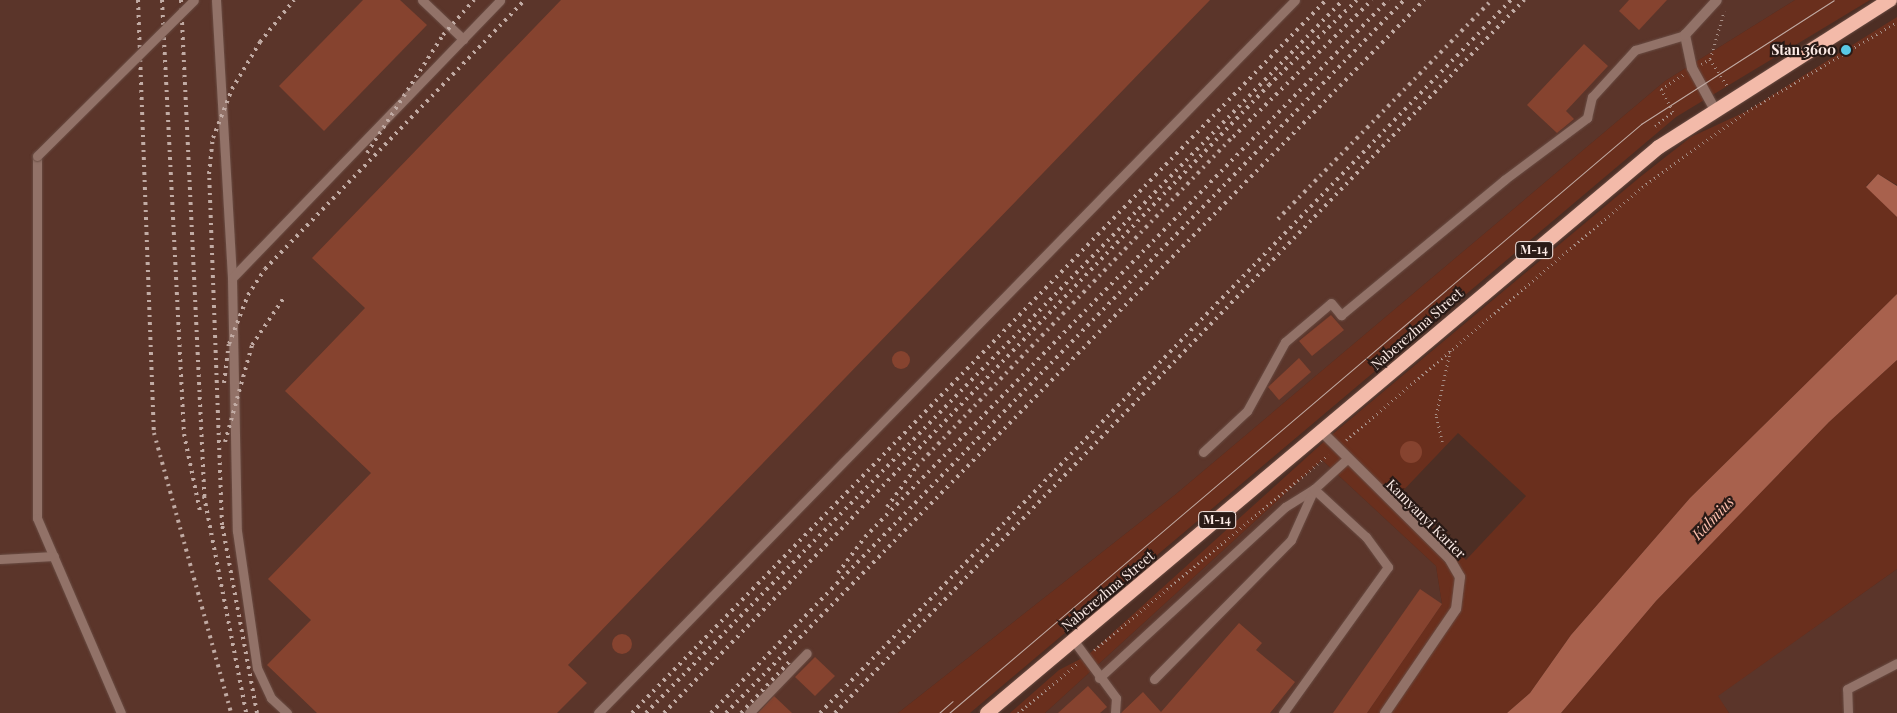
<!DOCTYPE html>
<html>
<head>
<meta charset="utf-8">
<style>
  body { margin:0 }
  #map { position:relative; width:1897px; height:713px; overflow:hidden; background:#4d2e24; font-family:"Playfair Display",serif }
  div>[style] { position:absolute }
  .built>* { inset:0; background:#5b352a }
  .green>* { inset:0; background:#6a2f1d }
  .water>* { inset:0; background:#a8614d }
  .building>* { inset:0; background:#86432f }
  .round { border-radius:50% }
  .path>* { height:2.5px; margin-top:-1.25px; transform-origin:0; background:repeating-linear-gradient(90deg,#a68e86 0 1px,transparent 0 5px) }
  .roads { filter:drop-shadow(0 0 1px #694c43) drop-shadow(0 0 1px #694c43) }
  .service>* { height:9px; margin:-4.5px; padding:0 4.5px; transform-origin:4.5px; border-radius:4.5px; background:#927268 }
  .minor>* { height:10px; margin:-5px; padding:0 5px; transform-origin:5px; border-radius:5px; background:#927268 }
  .trunk>* { height:14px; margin:-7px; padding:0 7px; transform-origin:7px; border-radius:7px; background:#f3baa9 }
  .tram>* { height:1px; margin:-0.5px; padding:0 0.5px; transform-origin:0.5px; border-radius:0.5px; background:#c1aba4 }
  .rail>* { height:4px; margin-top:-2px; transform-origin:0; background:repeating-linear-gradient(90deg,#c1aba4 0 2.5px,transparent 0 7.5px) }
  .bridges { filter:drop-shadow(0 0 1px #694c43) drop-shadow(0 0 1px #694c43) }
  .service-bridge>* { height:9px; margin:-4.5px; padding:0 4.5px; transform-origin:4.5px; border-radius:4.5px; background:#927268 }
  .dots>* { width:14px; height:14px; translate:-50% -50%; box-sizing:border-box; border:2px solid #291a16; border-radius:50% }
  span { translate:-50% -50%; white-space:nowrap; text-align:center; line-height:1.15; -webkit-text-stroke:4.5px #291a16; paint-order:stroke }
  .shield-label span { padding:1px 4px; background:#291a16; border:1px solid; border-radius:4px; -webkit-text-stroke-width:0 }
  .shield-label { font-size:12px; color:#fdece7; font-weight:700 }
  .poi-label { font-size:14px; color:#fdece7; font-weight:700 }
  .right { translate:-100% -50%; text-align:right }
  .street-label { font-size:14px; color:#fdece7 }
  .water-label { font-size:15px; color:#fdbfad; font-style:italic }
</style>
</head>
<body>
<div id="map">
  <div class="built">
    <div style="clip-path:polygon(0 0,1795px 0,1665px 81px,1176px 494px,898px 713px,0 713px)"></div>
    <div style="clip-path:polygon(1322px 460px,1436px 566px,1442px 604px,1367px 713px,1045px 713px)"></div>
    <div style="clip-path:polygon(1897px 569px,1897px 713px,1729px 713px,1717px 696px)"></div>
  </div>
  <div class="green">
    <div style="clip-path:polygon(1795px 0,1870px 0,1676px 117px,970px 713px,898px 713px,1176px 494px,1665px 81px)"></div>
    <div style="clip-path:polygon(evenodd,1897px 17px,1897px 185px,1878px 174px,1866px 186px,1897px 217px,1897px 294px,1690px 498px,1571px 635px,1530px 693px,1507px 713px,1367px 713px,1442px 604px,1436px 566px,1322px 460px,1045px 713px,1010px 713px,1059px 670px,1088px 655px,1328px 438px,1640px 177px,1691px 137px,1747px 111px,1897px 17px,1458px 433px,1526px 496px,1466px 560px,1398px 496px,1458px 433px)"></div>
    <div style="clip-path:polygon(1897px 360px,1897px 569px,1718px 696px,1729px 713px,1561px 713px,1656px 601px,1829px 422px)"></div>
  </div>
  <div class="water">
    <div style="clip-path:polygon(1878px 174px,1897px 186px,1897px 217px,1866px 187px)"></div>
    <div style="clip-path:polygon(1897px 294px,1897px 360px,1829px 422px,1656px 601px,1561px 713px,1507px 713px,1530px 693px,1571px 635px,1690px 498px)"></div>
  </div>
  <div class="building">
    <div style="clip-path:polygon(363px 0,400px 0,427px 25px,324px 131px,279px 86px)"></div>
    <div style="clip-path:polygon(561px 0,1210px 0,568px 665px,587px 683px,557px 713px,317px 713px,267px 665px,311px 620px,268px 579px,371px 473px,285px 391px,365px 308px,312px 258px)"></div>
    <div style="clip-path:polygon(1629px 0,1667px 0,1639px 30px,1619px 11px)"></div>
    <div style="clip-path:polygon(1584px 44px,1608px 66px,1566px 111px,1574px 119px,1557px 133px,1527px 105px)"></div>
    <div style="clip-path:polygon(1331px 315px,1344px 330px,1312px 356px,1299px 341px)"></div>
    <div class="round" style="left:892px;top:351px;width:18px;height:18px"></div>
    <div style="clip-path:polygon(1299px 358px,1311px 372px,1279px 400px,1268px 387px)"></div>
    <div class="round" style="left:1400px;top:441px;width:22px;height:22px"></div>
    <div style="clip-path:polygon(1420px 589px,1442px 604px,1367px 713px,1333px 713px)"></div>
    <div style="clip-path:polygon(1239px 623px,1262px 643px,1256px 650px,1295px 682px,1270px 713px,1121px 713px,1143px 692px,1161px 712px)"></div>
    <div class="round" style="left:612px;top:634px;width:20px;height:20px"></div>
    <div style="clip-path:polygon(815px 657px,835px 676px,815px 696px,795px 677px)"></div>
    <div style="clip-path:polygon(1088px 686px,1107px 707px,1100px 713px,1058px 713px)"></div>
    <div style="clip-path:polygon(774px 696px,792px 713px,758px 713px)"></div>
  </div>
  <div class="path">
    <div style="left:1710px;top:59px;width:33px;rotate:57deg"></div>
    <div style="left:1701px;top:64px;width:10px;rotate:-29deg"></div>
    <div style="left:1710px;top:59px;width:50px;rotate:-73.7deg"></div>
    <div style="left:1655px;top:126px;width:23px;rotate:-38deg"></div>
    <div style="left:1673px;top:112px;width:26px;rotate:-118deg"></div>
    <div style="left:1661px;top:89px;width:27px;rotate:-33deg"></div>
    <div style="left:1346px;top:440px;width:389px;rotate:-40.5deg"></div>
    <div style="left:1642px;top:187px;width:130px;rotate:-35.9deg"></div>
    <div style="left:1747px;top:111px;width:174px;rotate:-30.7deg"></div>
    <div style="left:1442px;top:442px;width:28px;rotate:-103deg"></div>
    <div style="left:1436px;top:415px;width:66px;rotate:-77.7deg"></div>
    <div style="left:1094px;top:650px;width:305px;rotate:-39.8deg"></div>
    <div style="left:1018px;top:713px;width:78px;rotate:-39.8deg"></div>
  </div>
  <div class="roads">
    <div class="service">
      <div style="left:216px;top:0;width:278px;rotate:86.7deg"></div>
      <div style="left:232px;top:278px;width:253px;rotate:88.9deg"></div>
      <div style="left:237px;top:531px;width:138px;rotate:81.7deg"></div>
      <div style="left:257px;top:668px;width:33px;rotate:65deg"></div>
      <div style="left:271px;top:698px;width:22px;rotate:43deg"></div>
      <div style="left:422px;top:0;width:57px;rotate:43.6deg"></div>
      <div style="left:37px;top:156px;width:362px;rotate:90deg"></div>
      <div style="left:37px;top:518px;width:212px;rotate:66.7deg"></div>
      <div style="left:232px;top:278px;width:386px;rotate:-46deg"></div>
      <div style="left:1203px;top:452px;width:60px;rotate:-43deg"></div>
      <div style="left:1247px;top:411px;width:79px;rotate:-61.2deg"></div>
      <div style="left:1285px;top:342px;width:60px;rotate:-40.3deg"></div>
      <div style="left:1331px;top:303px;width:16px;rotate:50deg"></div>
      <div style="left:1341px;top:315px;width:212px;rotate:-39.6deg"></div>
      <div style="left:1504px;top:180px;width:104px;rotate:-36.8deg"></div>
      <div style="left:1587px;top:118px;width:22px;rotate:-77deg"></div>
      <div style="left:1592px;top:97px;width:64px;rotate:-47.5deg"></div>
      <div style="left:1635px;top:50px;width:52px;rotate:-16.7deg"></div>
      <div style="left:0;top:559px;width:54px;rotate:-3.2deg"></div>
      <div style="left:1074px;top:641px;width:71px;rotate:53.6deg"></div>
      <div style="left:1116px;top:698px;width:15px;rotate:94deg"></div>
      <div style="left:1099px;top:678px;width:253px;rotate:-42.6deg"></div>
      <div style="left:1285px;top:507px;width:34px;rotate:-32deg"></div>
      <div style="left:1314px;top:489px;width:46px;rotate:-42.4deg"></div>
      <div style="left:1154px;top:679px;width:195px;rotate:-45.4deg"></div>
      <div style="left:1291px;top:540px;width:56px;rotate:-65.7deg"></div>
      <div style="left:598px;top:713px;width:997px;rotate:-45.65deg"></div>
      <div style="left:749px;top:713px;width:83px;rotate:-46deg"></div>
      <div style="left:1283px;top:713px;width:180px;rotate:-54.3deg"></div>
      <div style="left:1388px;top:567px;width:37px;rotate:-126deg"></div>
      <div style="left:1366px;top:537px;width:71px;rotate:-137.3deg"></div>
      <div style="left:1848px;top:713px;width:24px;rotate:-92deg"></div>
      <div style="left:1847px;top:689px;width:56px;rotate:-27.5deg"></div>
    </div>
    <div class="minor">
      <div style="left:1714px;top:108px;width:46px;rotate:-118.8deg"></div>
      <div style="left:1692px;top:68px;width:34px;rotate:-102deg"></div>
      <div style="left:1685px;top:35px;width:47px;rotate:-47.6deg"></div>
      <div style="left:1322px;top:432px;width:179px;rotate:44.8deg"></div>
      <div style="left:1449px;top:558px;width:22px;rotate:60deg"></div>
      <div style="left:1460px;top:577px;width:32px;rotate:97deg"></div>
      <div style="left:1456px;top:609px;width:126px;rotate:124.3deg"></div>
    </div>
    <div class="trunk">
      <div style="left:987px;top:713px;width:879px;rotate:-40.11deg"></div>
      <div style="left:1659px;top:147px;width:274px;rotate:-32.5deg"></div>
    </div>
  </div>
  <div class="tram">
    <div style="left:939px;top:713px;width:18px;rotate:-41deg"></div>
    <div style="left:949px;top:713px;width:909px;rotate:-40.4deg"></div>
    <div style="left:1641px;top:124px;width:229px;rotate:-32.7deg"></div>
  </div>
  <div class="rail">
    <div style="left:138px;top:0;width:433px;rotate:87.9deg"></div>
    <div style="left:154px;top:433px;width:290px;rotate:74.6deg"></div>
    <div style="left:162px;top:0;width:435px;rotate:87.1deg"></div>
    <div style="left:184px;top:434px;width:79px;rotate:78.3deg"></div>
    <div style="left:181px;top:0;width:497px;rotate:87.3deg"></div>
    <div style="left:204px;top:496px;width:221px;rotate:79deg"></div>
    <div style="left:367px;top:153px;width:140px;rotate:-57.2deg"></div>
    <div style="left:443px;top:35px;width:47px;rotate:-48.5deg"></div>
    <div style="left:1278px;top:219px;width:306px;rotate:-45.7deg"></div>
    <div style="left:224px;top:383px;width:39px;rotate:-83deg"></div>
    <div style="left:229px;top:344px;width:53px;rotate:-68.8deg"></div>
    <div style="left:248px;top:295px;width:31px;rotate:-57deg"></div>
    <div style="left:265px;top:269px;width:374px;rotate:-46deg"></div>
    <div style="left:225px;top:442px;width:101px;rotate:-74.4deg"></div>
    <div style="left:252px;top:345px;width:59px;rotate:-56deg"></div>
    <div style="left:887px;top:507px;width:51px;rotate:-53.8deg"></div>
    <div style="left:917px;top:466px;width:456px;rotate:-46.2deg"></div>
    <div style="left:1233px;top:137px;width:195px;rotate:-44.6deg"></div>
    <div style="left:838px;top:573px;width:45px;rotate:-53.1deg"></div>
    <div style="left:865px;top:537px;width:750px;rotate:-45.76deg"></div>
    <div style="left:257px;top:713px;width:191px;rotate:-100.5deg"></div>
    <div style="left:222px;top:525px;width:351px;rotate:-92.1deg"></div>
    <div style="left:209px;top:174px;width:36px;rotate:-84deg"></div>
    <div style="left:213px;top:138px;width:53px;rotate:-68.8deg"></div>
    <div style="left:232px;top:89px;width:55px;rotate:-59.2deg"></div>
    <div style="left:260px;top:42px;width:54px;rotate:-51deg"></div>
    <div style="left:632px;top:713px;width:995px;rotate:-45.77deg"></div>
    <div style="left:646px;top:713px;width:997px;rotate:-45.65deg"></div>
    <div style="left:664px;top:713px;width:872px;rotate:-46.07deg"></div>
    <div style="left:1269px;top:85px;width:122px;rotate:-44deg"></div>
    <div style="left:711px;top:713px;width:994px;rotate:-45.81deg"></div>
    <div style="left:726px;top:713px;width:998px;rotate:-45.61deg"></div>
    <div style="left:741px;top:713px;width:73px;rotate:-46.7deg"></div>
    <div style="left:820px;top:713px;width:993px;rotate:-45.9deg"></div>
    <div style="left:835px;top:713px;width:992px;rotate:-45.98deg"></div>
  </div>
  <div class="bridges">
    <div class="service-bridge">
      <div style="left:37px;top:156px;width:221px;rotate:-44.8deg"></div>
    </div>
  </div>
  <div class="dots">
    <div style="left:1846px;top:50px;background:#59c8e5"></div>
  </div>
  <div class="shield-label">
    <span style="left:1534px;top:250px">М-14</span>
    <span style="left:1217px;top:520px">М-14</span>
  </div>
  <div class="poi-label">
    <span class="right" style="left:1836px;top:50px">Stan 3600</span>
  </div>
  <div class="street-label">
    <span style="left:1417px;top:329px;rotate:-41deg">Naberezhna Street</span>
    <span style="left:1426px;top:519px;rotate:45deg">Kamyanyi Karier</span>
    <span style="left:1108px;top:591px;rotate:-40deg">Naberezhna Street</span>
  </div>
  <div class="water-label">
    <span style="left:1713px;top:518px;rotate:-46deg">Kalmius</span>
  </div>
</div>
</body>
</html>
